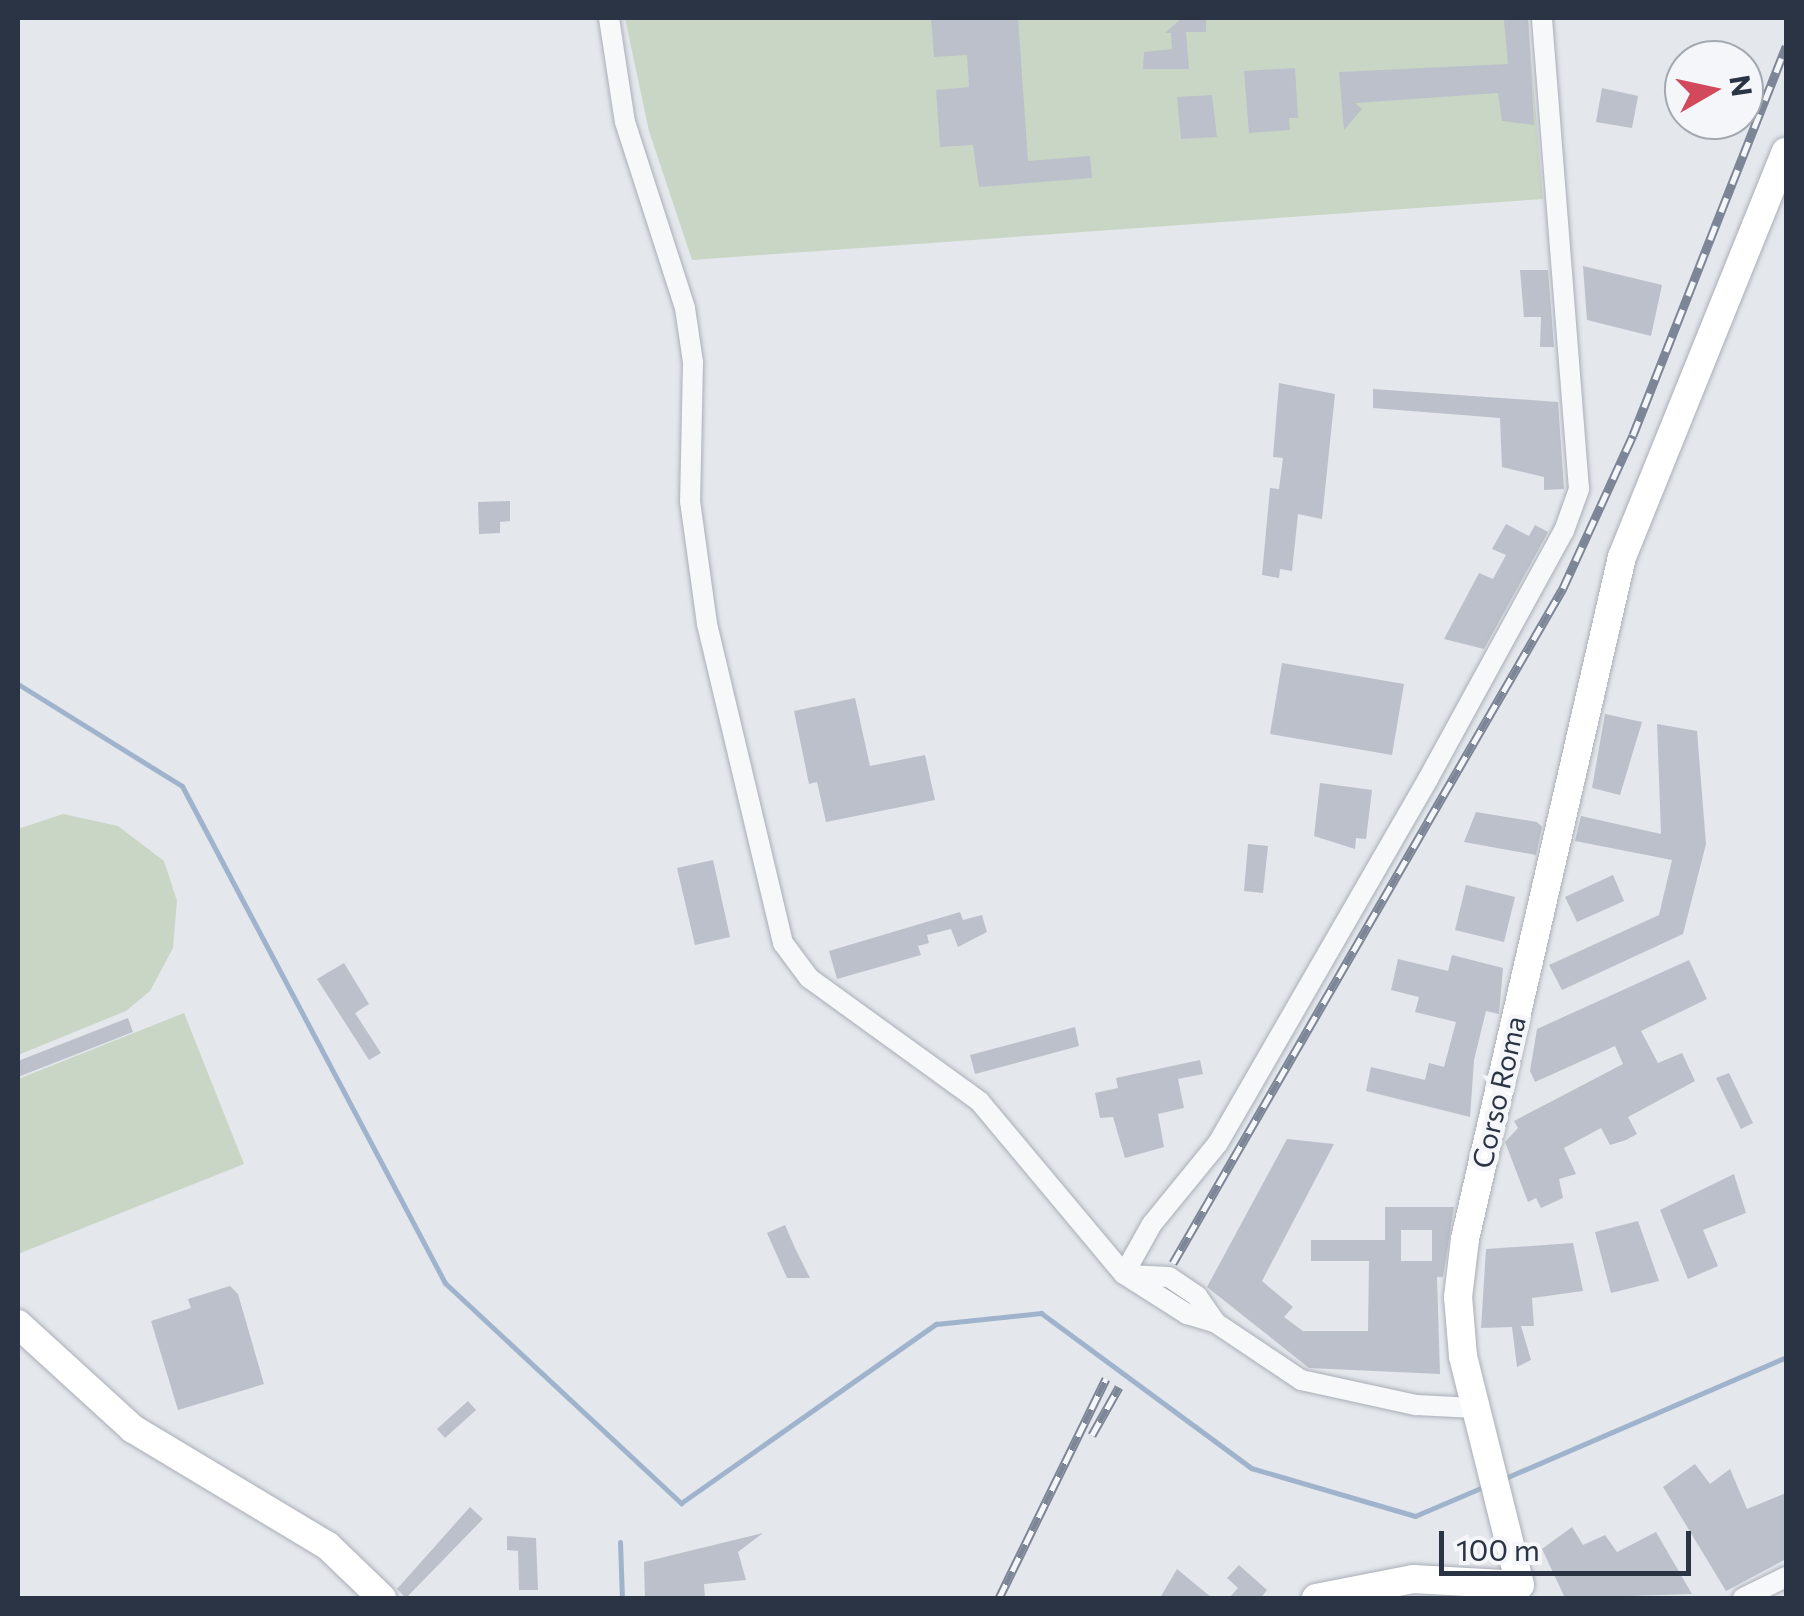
<!DOCTYPE html>
<html>
<head>
<meta charset="utf-8">
<style>
  body { margin:0 }
  #map { position:relative; width:1804px; height:1616px; overflow:hidden; background:#e4e7ec; font-family:Commissioner,sans-serif }
  div>[style] { position:absolute }
  .green>* { inset:0; background:#c9d6c5 }
  .stream>* { height:5px; margin:-2.5px; padding:0 2.5px; transform-origin:2.5px; border-radius:2.5px; background:#9fb4cc }
  .building>* { inset:0; background:#bbc0ca }
  .roads { filter:drop-shadow(0 0 2px #a9aeb7) drop-shadow(0 0 2px #a9aeb7) }
  .minor>* { height:20px; margin:-10px; padding:0 10px; transform-origin:10px; border-radius:10px; background:#f7f8fa }
  .major>* { height:28px; margin:-14px; padding:0 14px; transform-origin:14px; border-radius:14px; background:#fff }
  .rail>* { height:9px; margin-top:-4.5px; transform-origin:0; background:repeating-linear-gradient(90deg,#f4f6f9 0 15px,#7d8696 0 30px); box-sizing:border-box; border-block:2px solid #7d8696 }
  span { translate:-50% -50%; white-space:nowrap; text-align:center; line-height:1.15; -webkit-text-stroke:9px #f4f6f9; paint-order:stroke }
  .street-label { font-size:28px; color:#2b3445 }
  .frame { position:absolute; inset:0; border:20px solid #2b3445; pointer-events:none }
  .north { position:absolute; left:1664px; top:40px; width:100px; height:100px; box-sizing:border-box; background:#f4f6f9; border:2px solid #a4a8b1; border-radius:50%; rotate:81deg; font-size:28px; font-weight:700; line-height:40px; text-align:center; color:#2b3445 }
  .north::after { content:''; display:block; margin:auto; width:35px; height:45px; background:#d1495b; clip-path:polygon(50% 0,100% 100%,50% 72%,0 100%) }
  .scale { position:absolute; left:1439px; top:1531px; width:252px; height:45px; box-sizing:border-box; border:5px solid #2b3445; border-top:0; padding-left:12px; font-size:30px; line-height:35px; white-space:nowrap; color:#2b3445; -webkit-text-stroke:8px #f4f6f9; paint-order:stroke }
</style>
</head>
<body>
<div id="map">
  <div class="green">
    <div style="clip-path:polygon(625px 18px,1528px 18px,1543px 199px,692px 260px,649px 131px)"></div>
    <div style="clip-path:polygon(63px 814px,118px 826px,164px 861px,177px 901px,173px 948px,150px 991px,126px 1011px,18px 1055px,18px 829px)"></div>
    <div style="clip-path:polygon(184px 1013px,244px 1164px,18px 1254px,18px 1079px)"></div>
  </div>
  <div class="stream">
    <div style="left:18px;top:684px;width:193px;rotate:31.9deg"></div>
    <div style="left:182px;top:786px;width:562px;rotate:62.11deg"></div>
    <div style="left:445px;top:1283px;width:323px;rotate:43deg"></div>
    <div style="left:681px;top:1503px;width:312px;rotate:-35.1deg"></div>
    <div style="left:936px;top:1324px;width:106px;rotate:-6deg"></div>
    <div style="left:1041px;top:1313px;width:261px;rotate:36.4deg"></div>
    <div style="left:1251px;top:1468px;width:171px;rotate:16.3deg"></div>
    <div style="left:1415px;top:1516px;width:74px;rotate:-23.1deg"></div>
    <div style="left:1503px;top:1479px;width:308px;rotate:-23.3deg"></div>
    <div style="left:620px;top:1542px;width:56px;rotate:88deg"></div>
  </div>
  <div class="building">
    <div style="clip-path:polygon(931px 18px,1018px 18px,1028px 161px,1090px 156px,1092px 178px,979px 187px,973px 145px,940px 147px,936px 90px,969px 87px,967px 55px,934px 57px)"></div>
    <div style="clip-path:polygon(1182px 18px,1206px 18px,1206px 32px,1186px 32px,1189px 69px,1143px 69px,1144px 52px,1172px 49px,1171px 33px,1165px 33px)"></div>
    <div style="clip-path:polygon(1528px 18px,1534px 125px,1502px 121px,1498px 93px,1355px 103px,1362px 109px,1344px 130px,1339px 72px,1508px 64px,1504px 20px)"></div>
    <div style="clip-path:polygon(1295px 68px,1298px 118px,1289px 118px,1290px 130px,1249px 133px,1244px 71px)"></div>
    <div style="clip-path:polygon(1602px 88px,1638px 96px,1632px 128px,1596px 122px)"></div>
    <div style="clip-path:polygon(1212px 95px,1217px 137px,1181px 139px,1177px 97px)"></div>
    <div style="clip-path:polygon(1583px 266px,1662px 285px,1651px 336px,1587px 320px)"></div>
    <div style="clip-path:polygon(1520px 270px,1548px 270px,1554px 347px,1540px 347px,1541px 317px,1524px 317px)"></div>
    <div style="clip-path:polygon(1279px 383px,1335px 394px,1322px 519px,1298px 514px,1292px 571px,1280px 569px,1279px 578px,1262px 575px,1270px 488px,1279px 489px,1283px 458px,1273px 457px)"></div>
    <div style="clip-path:polygon(1373px 389px,1558px 402px,1564px 489px,1544px 490px,1544px 477px,1502px 467px,1500px 418px,1373px 408px)"></div>
    <div style="clip-path:polygon(510px 501px,510px 521px,500px 522px,500px 533px,479px 534px,478px 502px)"></div>
    <div style="clip-path:polygon(1506px 524px,1529px 536px,1535px 525px,1548px 532px,1484px 649px,1444px 639px,1479px 573px,1493px 579px,1506px 555px,1492px 549px)"></div>
    <div style="clip-path:polygon(1282px 663px,1404px 684px,1392px 755px,1270px 734px)"></div>
    <div style="clip-path:polygon(855px 698px,870px 766px,925px 755px,935px 800px,826px 822px,817px 782px,809px 784px,794px 711px)"></div>
    <div style="clip-path:polygon(1605px 714px,1642px 722px,1620px 795px,1592px 788px)"></div>
    <div style="clip-path:polygon(1657px 724px,1697px 731px,1706px 844px,1683px 934px,1562px 990px,1549px 965px,1659px 915px,1672px 860px,1575px 841px,1581px 816px,1661px 834px)"></div>
    <div style="clip-path:polygon(1320px 783px,1372px 790px,1366px 839px,1356px 838px,1355px 849px,1314px 836px)"></div>
    <div style="clip-path:polygon(1476px 812px,1537px 822px,1542px 827px,1536px 855px,1464px 842px)"></div>
    <div style="clip-path:polygon(1248px 844px,1268px 846px,1263px 893px,1244px 891px)"></div>
    <div style="clip-path:polygon(713px 860px,730px 937px,695px 945px,677px 868px)"></div>
    <div style="clip-path:polygon(1613px 875px,1624px 901px,1577px 922px,1565px 897px)"></div>
    <div style="clip-path:polygon(1466px 885px,1515px 897px,1504px 942px,1455px 930px)"></div>
    <div style="clip-path:polygon(960px 912px,963px 920px,982px 915px,987px 932px,958px 947px,951px 929px,927px 935px,929px 943px,918px 946px,921px 955px,837px 979px,829px 951px)"></div>
    <div style="clip-path:polygon(1452px 955px,1503px 968px,1499px 1014px,1486px 1011px,1474px 1060px,1470px 1117px,1366px 1091px,1371px 1067px,1425px 1080px,1429px 1063px,1444px 1067px,1456px 1022px,1415px 1012px,1419px 997px,1391px 990px,1398px 959px,1448px 971px)"></div>
    <div style="clip-path:polygon(1689px 960px,1707px 999px,1641px 1031px,1658px 1063px,1682px 1053px,1695px 1081px,1628px 1117px,1637px 1134px,1626px 1140px,1610px 1145px,1601px 1128px,1564px 1148px,1576px 1174px,1559px 1179px,1563px 1198px,1541px 1208px,1536px 1198px,1528px 1202px,1505px 1142px,1518px 1128px,1514px 1121px,1623px 1064px,1615px 1046px,1535px 1082px,1530px 1071px,1537px 1029px)"></div>
    <div style="clip-path:polygon(344px 963px,369px 1004px,355px 1013px,381px 1053px,369px 1060px,317px 979px)"></div>
    <div style="clip-path:polygon(128px 1018px,133px 1032px,18px 1077px,18px 1061px)"></div>
    <div style="clip-path:polygon(1075px 1027px,1079px 1046px,975px 1074px,970px 1055px)"></div>
    <div style="clip-path:polygon(1200px 1060px,1203px 1074px,1178px 1079px,1184px 1108px,1158px 1114px,1164px 1147px,1125px 1158px,1113px 1117px,1100px 1118px,1095px 1093px,1118px 1088px,1116px 1078px)"></div>
    <div style="clip-path:polygon(1729px 1073px,1753px 1123px,1741px 1129px,1716px 1078px)"></div>
    <div style="clip-path:polygon(evenodd,1287px 1139px,1334px 1144px,1262px 1281px,1293px 1307px,1284px 1317px,1303px 1331px,1368px 1331px,1369px 1261px,1311px 1261px,1311px 1240px,1385px 1240px,1385px 1207px,1454px 1207px,1443px 1277px,1437px 1277px,1440px 1374px,1309px 1368px,1207px 1287px,1287px 1139px,1401px 1230px,1432px 1230px,1432px 1261px,1401px 1261px,1401px 1230px)"></div>
    <div style="clip-path:polygon(1734px 1174px,1746px 1213px,1703px 1230px,1718px 1266px,1688px 1279px,1660px 1210px)"></div>
    <div style="clip-path:polygon(1638px 1221px,1659px 1281px,1611px 1293px,1595px 1232px)"></div>
    <div style="clip-path:polygon(785px 1225px,795px 1248px,810px 1278px,787px 1278px,767px 1233px)"></div>
    <div style="clip-path:polygon(1573px 1243px,1583px 1291px,1532px 1298px,1534px 1326px,1521px 1326px,1531px 1360px,1517px 1367px,1512px 1327px,1481px 1328px,1486px 1249px)"></div>
    <div style="clip-path:polygon(230px 1286px,238px 1294px,264px 1384px,178px 1410px,151px 1321px,191px 1308px,188px 1299px)"></div>
    <div style="clip-path:polygon(468px 1401px,476px 1410px,445px 1438px,437px 1429px)"></div>
    <div style="clip-path:polygon(1695px 1464px,1710px 1484px,1730px 1469px,1747px 1509px,1786px 1493px,1786px 1559px,1726px 1591px,1663px 1487px)"></div>
    <div style="clip-path:polygon(470px 1507px,483px 1519px,406px 1598px,397px 1589px)"></div>
    <div style="clip-path:polygon(1572px 1527px,1583px 1545px,1605px 1535px,1617px 1552px,1656px 1532px,1692px 1594px,1565px 1598px,1542px 1549px)"></div>
    <div style="clip-path:polygon(763px 1533px,738px 1552px,746px 1580px,704px 1584px,705px 1598px,645px 1598px,644px 1562px)"></div>
    <div style="clip-path:polygon(507px 1536px,536px 1538px,538px 1590px,519px 1590px,518px 1551px,507px 1550px)"></div>
    <div style="clip-path:polygon(1239px 1565px,1267px 1590px,1261px 1598px,1229px 1598px,1238px 1588px,1227px 1578px)"></div>
    <div style="clip-path:polygon(1177px 1569px,1212px 1598px,1160px 1598px)"></div>
  </div>
  <div class="roads">
    <div class="minor">
      <div style="left:609px;top:18px;width:105px;rotate:81.3deg"></div>
      <div style="left:625px;top:122px;width:195px;rotate:72.1deg"></div>
      <div style="left:685px;top:308px;width:55px;rotate:81.6deg"></div>
      <div style="left:693px;top:362px;width:139px;rotate:91.2deg"></div>
      <div style="left:690px;top:501px;width:124px;rotate:82.1deg"></div>
      <div style="left:707px;top:624px;width:328px;rotate:76.6deg"></div>
      <div style="left:783px;top:943px;width:44px;rotate:53.4deg"></div>
      <div style="left:809px;top:978px;width:211px;rotate:35.9deg"></div>
      <div style="left:980px;top:1102px;width:224px;rotate:50.1deg"></div>
      <div style="left:1124px;top:1274px;width:75px;rotate:32.4deg"></div>
      <div style="left:1187px;top:1314px;width:30px;rotate:17deg"></div>
      <div style="left:1216px;top:1323px;width:102px;rotate:33.8deg"></div>
      <div style="left:1301px;top:1380px;width:118px;rotate:12.3deg"></div>
      <div style="left:1416px;top:1405px;width:59px;rotate:2.9deg"></div>
      <div style="left:1124px;top:1274px;width:57px;rotate:-60.8deg"></div>
      <div style="left:1152px;top:1224px;width:104px;rotate:-50.8deg"></div>
      <div style="left:1218px;top:1143px;width:420px;rotate:-60deg"></div>
      <div style="left:1428px;top:779px;width:283px;rotate:-61.3deg"></div>
      <div style="left:1564px;top:531px;width:45px;rotate:-70.3deg"></div>
      <div style="left:1579px;top:489px;width:472px;rotate:-94.5deg"></div>
      <div style="left:1128px;top:1275px;width:41px;rotate:2.8deg"></div>
      <div style="left:1169px;top:1277px;width:34px;rotate:34deg"></div>
      <div style="left:1197px;top:1296px;width:33px;rotate:55deg"></div>
      <div style="left:1743px;top:1598px;width:48px;rotate:-26deg"></div>
    </div>
    <div class="major">
      <div style="left:18px;top:1324px;width:156px;rotate:42.4deg"></div>
      <div style="left:133px;top:1429px;width:227px;rotate:31deg"></div>
      <div style="left:328px;top:1546px;width:75px;rotate:43.9deg"></div>
      <div style="left:1316px;top:1598px;width:99px;rotate:-11.1deg"></div>
      <div style="left:1413px;top:1579px;width:107px;rotate:3.2deg"></div>
      <div style="left:1520px;top:1585px;width:236px;rotate:-104deg"></div>
      <div style="left:1463px;top:1356px;width:59px;rotate:-94.8deg"></div>
      <div style="left:1458px;top:1297px;width:58px;rotate:-83.1deg"></div>
      <div style="left:1465px;top:1239px;width:700px;rotate:-77.04deg"></div>
      <div style="left:1622px;top:557px;width:437px;rotate:-68deg"></div>
    </div>
  </div>
  <div class="rail">
    <div style="left:1173px;top:1263px;width:780px;rotate:-59.98deg"></div>
    <div style="left:1563px;top:588px;width:168px;rotate:-65.4deg"></div>
    <div style="left:1633px;top:435px;width:418px;rotate:-68.5deg"></div>
    <div style="left:1092px;top:1435px;width:55px;rotate:-60.6deg"></div>
    <div style="left:999px;top:1598px;width:244px;rotate:-64deg"></div>
  </div>
  <div class="street-label">
    <span style="left:1498px;top:1092px;rotate:-77deg">Corso Roma</span>
  </div>
  <div class="frame"></div>
  <div class="north">N</div>
  <div class="scale">100 m</div>
</div>
</body>
</html>
